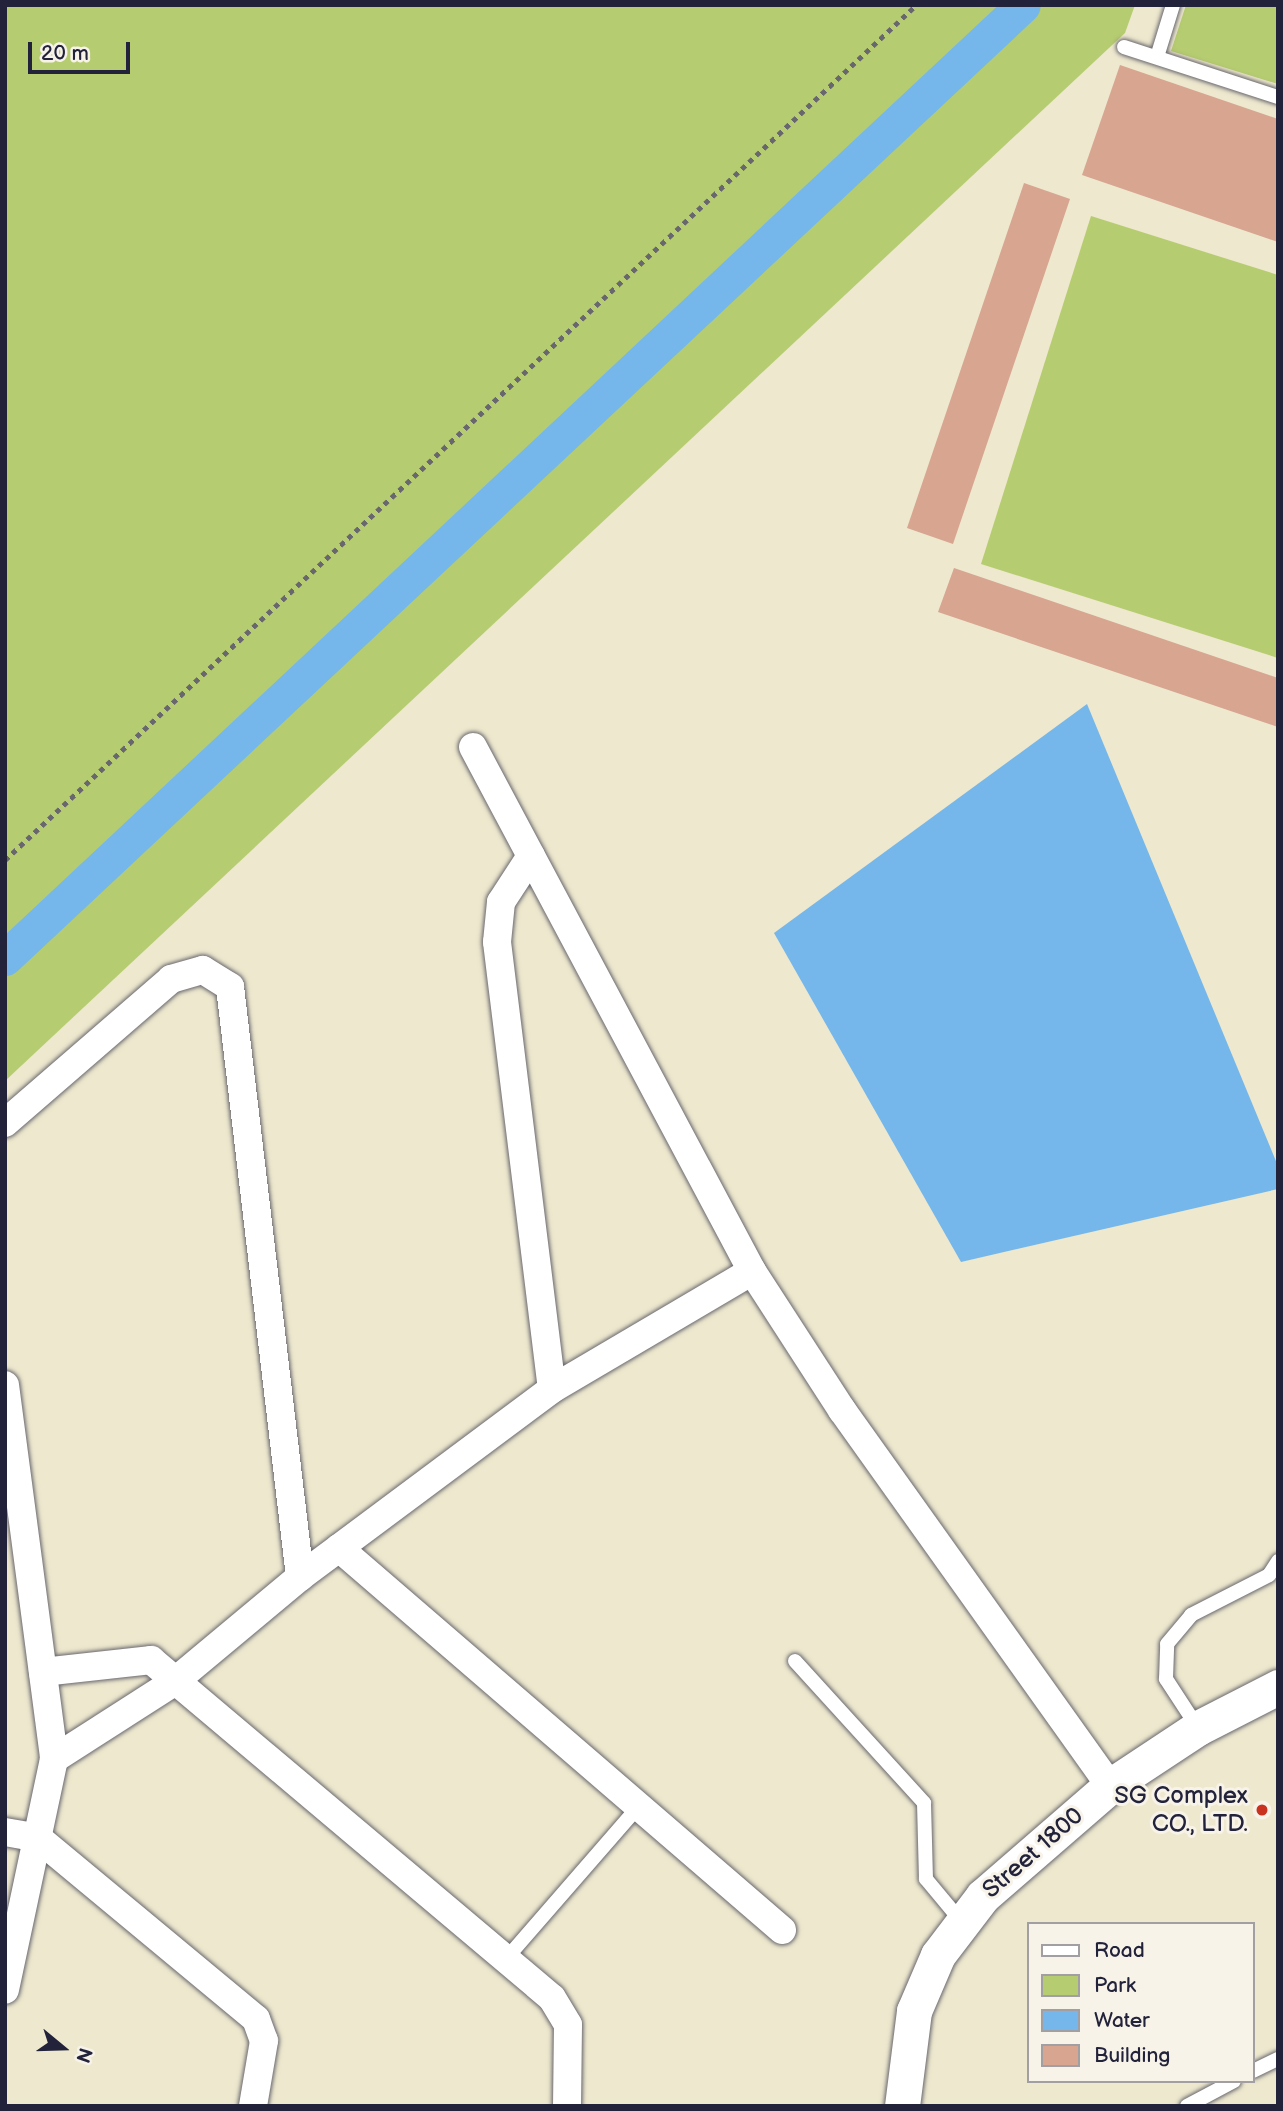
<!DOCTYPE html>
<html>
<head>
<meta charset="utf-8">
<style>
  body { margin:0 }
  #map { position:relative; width:1283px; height:2111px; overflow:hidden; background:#ede8ce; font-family:"Balsamiq Sans",sans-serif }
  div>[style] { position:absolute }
  .green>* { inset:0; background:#b6cc70 }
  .water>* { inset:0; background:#75b7ea }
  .canal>* { height:35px; margin:-17.5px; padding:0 17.5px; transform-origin:17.5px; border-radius:17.5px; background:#75b7ea }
  .building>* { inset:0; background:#d7a590 }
  .path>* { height:4.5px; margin-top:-2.25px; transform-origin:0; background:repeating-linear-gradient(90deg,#69676e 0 5px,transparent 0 10px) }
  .roads { filter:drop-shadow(0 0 2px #69676e) drop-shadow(0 0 2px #69676e) }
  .service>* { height:14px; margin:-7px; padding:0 7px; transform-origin:7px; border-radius:7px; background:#fff }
  .minor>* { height:28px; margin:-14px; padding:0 14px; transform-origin:14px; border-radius:14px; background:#fff }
  .tertiary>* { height:35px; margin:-17.5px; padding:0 17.5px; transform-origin:17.5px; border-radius:17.5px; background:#fff }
  .dots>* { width:19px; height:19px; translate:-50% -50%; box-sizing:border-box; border:4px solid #f7f3e8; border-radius:50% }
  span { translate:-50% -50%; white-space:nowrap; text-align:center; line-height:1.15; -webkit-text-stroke:6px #f7f3e8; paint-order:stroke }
  .poi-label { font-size:24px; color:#22223b }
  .right { translate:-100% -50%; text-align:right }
  .street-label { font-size:24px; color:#22223b }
  .frame { position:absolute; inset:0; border:7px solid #22223b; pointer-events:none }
  .legend { position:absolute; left:1027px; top:1922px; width:228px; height:161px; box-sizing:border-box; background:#f7f3e8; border:2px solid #a29fa3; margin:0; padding:9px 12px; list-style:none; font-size:21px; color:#22223b }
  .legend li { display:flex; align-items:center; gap:14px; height:35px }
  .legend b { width:35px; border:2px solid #a29fa3 }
  .north { position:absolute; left:28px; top:2013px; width:70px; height:70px; -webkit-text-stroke:5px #f7f3e8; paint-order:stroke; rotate:109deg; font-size:19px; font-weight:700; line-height:28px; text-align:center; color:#22223b }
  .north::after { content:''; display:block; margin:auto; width:24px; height:32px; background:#22223b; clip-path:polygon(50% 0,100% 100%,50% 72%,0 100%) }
  .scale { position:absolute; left:28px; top:42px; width:102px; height:32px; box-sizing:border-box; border:4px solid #22223b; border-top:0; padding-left:9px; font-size:21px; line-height:24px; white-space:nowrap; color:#22223b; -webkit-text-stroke:5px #f7f3e8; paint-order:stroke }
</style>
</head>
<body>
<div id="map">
  <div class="green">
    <div style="clip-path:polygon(5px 5px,1135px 5px,1125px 33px,5px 1081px)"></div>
    <div style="clip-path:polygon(1186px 5px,1278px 5px,1278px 84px,1171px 51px)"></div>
    <div style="clip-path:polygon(1091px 216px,1278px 275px,1278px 658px,981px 564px)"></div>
  </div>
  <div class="water">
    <div style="clip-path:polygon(1087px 704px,1278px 1166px,1278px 1189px,961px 1262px,774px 933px)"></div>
  </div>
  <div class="canal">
    <div style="left:5px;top:958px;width:1394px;rotate:-43.11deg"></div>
  </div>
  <div class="building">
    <div style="clip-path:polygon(1120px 65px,1278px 119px,1278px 242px,1082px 175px)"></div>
    <div style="clip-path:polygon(1024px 183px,1070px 199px,953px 544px,907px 528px)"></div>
    <div style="clip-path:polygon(954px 568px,1278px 678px,1278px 727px,938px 612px)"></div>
  </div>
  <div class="path">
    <div style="left:5px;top:860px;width:1249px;rotate:-43.18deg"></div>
  </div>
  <div class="roads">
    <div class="service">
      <div style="left:1124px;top:47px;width:162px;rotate:18deg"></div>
      <div style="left:1157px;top:57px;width:54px;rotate:-72.9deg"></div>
      <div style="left:795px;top:1661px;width:192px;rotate:47.7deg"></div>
      <div style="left:924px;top:1803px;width:76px;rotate:88.5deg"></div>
      <div style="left:926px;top:1879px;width:55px;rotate:50.2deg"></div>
      <div style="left:1198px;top:1728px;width:59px;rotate:-123.1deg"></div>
      <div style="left:1166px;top:1679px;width:35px;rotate:-88deg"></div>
      <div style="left:1167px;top:1644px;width:38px;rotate:-50deg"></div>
      <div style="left:1191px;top:1615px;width:88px;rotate:-27.1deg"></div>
      <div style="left:1269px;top:1575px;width:17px;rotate:-57deg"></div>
      <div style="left:505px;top:1960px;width:201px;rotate:-49deg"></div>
      <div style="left:1253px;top:2071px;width:28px;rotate:-26deg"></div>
      <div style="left:1187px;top:2106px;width:53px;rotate:-28deg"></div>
    </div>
    <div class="minor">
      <div style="left:473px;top:747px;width:594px;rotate:61.97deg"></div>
      <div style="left:752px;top:1271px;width:166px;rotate:57.1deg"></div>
      <div style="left:842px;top:1410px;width:462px;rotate:54.5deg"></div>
      <div style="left:531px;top:856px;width:55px;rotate:123.1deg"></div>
      <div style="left:501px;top:902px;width:40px;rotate:95.7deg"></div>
      <div style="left:497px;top:942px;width:450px;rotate:83deg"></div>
      <div style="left:5px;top:1123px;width:220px;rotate:-40.9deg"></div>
      <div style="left:171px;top:979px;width:33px;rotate:-16deg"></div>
      <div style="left:203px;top:970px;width:32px;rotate:32deg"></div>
      <div style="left:230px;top:987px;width:594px;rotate:83.23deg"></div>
      <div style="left:5px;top:1385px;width:377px;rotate:82.5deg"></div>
      <div style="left:54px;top:1759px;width:236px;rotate:102deg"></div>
      <div style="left:339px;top:1548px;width:585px;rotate:40.77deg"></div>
      <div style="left:43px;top:1672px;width:109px;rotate:-6.3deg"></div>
      <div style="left:151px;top:1660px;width:524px;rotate:40.13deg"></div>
      <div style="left:552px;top:1998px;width:31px;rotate:59deg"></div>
      <div style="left:568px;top:2025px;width:81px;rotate:90.7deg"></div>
      <div style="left:54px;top:1759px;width:143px;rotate:-32.7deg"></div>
      <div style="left:174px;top:1682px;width:164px;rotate:-39.8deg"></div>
      <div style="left:300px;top:1577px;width:314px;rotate:-36.7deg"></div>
      <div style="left:552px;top:1389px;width:232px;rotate:-30.5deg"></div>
      <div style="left:5px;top:1832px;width:34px;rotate:10deg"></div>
      <div style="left:38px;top:1838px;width:283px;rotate:39.7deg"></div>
      <div style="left:256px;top:2019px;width:23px;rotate:70deg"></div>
      <div style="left:264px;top:2041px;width:66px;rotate:99.6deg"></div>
    </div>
    <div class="tertiary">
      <div style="left:902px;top:2106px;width:96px;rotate:-82.8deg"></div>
      <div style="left:914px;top:2011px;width:61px;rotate:-66.8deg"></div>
      <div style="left:938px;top:1955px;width:74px;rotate:-52.7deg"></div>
      <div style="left:983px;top:1896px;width:168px;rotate:-40.9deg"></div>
      <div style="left:1110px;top:1786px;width:105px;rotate:-33.4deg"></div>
      <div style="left:1198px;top:1728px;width:90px;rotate:-27.1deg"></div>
    </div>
  </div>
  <div class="dots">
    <div style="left:1262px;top:1810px;background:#c8321e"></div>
  </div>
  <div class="poi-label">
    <span class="right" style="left:1248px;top:1810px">SG Complex<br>CO., LTD.</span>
  </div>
  <div class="street-label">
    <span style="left:1033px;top:1853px;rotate:-41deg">Street 1800</span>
  </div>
  <div class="frame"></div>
  <ul class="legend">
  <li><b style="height:9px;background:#fff"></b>Road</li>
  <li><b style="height:19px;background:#b6cc70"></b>Park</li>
  <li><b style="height:19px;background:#75b7ea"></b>Water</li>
  <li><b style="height:19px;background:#d7a590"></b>Building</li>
  </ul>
  <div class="north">N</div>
  <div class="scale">20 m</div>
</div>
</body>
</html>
